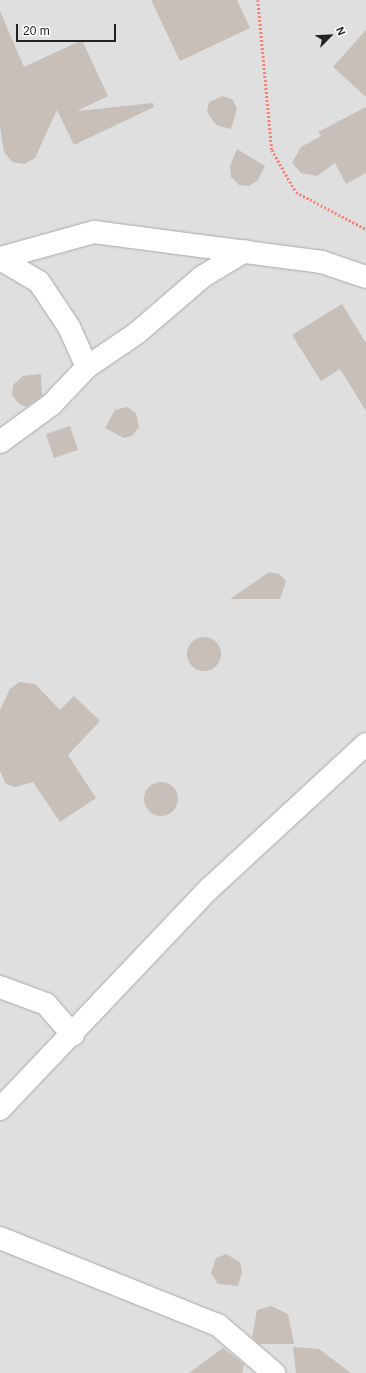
<!DOCTYPE html>
<html>
<head>
<meta charset="utf-8">
<style>
  body { margin:0 }
  #map { position:relative; width:366px; height:1373px; overflow:hidden; background:#f2efe9; font-family:Helvetica,sans-serif }
  div>[style] { position:absolute }
  .residential>* { inset:0; background:#e0dfdf }
  .building>* { inset:0; background:#c7bfb8 }
  .round { border-radius:50% }
  .path>* { height:2.5px; margin-top:-1.25px; transform-origin:0; background:repeating-linear-gradient(90deg,#fa8072 0 2px,transparent 0 4px) }
  .roads { filter:drop-shadow(0 0 1px #a9a9a9) drop-shadow(0 0 1px #a9a9a9) }
  .minor>* { height:22px; margin:-11px; padding:0 11px; transform-origin:11px; border-radius:11px; background:#fff }
  span { translate:-50% -50%; white-space:nowrap; text-align:center; line-height:1.15; -webkit-text-stroke:3px #fff; paint-order:stroke }
  .north { position:absolute; left:310px; top:16px; width:40px; height:40px; -webkit-text-stroke:3px #fff; paint-order:stroke; rotate:66deg; font-size:11px; font-weight:700; line-height:16px; text-align:center; color:#222 }
  .north::after { content:''; display:block; margin:auto; width:14px; height:18px; background:#222; clip-path:polygon(50% 0,100% 100%,50% 72%,0 100%) }
  .scale { position:absolute; left:16px; top:24px; width:100px; height:18px; box-sizing:border-box; border:2px solid #222; border-top:0; padding-left:5px; font-size:12px; line-height:14px; white-space:nowrap; color:#222; -webkit-text-stroke:3px #fff; paint-order:stroke }
</style>
</head>
<body>
<div id="map">
  <div class="residential">
    <div style="clip-path:polygon(0 0,366px 0,366px 1373px,0 1373px)"></div>
  </div>
  <div class="building">
    <div style="clip-path:polygon(151px 0,237px 0,250px 28px,180px 61px)"></div>
    <div style="clip-path:polygon(0 11px,24px 67px,82px 40px,108px 96px,77px 111px,153px 103px,154px 107px,74px 145px,57px 110px,35px 158px,24px 164px,12px 162px,4px 152px,0 127px)"></div>
    <div style="clip-path:polygon(366px 30px,366px 97px,333px 67px)"></div>
    <div style="clip-path:polygon(223px 96px,233px 100px,237px 109px,231px 129px,216px 125px,207px 112px,209px 102px)"></div>
    <div style="clip-path:polygon(366px 107px,366px 173px,346px 184px,335px 163px,317px 176px,301px 173px,292px 163px,301px 147px,321px 136px,318px 132px)"></div>
    <div style="clip-path:polygon(237px 149px,265px 166px,258px 180px,249px 186px,239px 185px,231px 177px,230px 166px)"></div>
    <div style="clip-path:polygon(342px 304px,366px 343px,366px 411px,340px 369px,321px 381px,292px 335px)"></div>
    <div style="clip-path:polygon(41px 374px,42px 396px,26px 407px,19px 404px,12px 395px,13px 385px,23px 376px)"></div>
    <div style="clip-path:polygon(127px 407px,136px 413px,139px 427px,132px 436px,124px 438px,105px 428px,115px 410px)"></div>
    <div style="clip-path:polygon(70px 426px,78px 450px,54px 458px,46px 434px)"></div>
    <div style="clip-path:polygon(269px 572px,279px 574px,286px 581px,280px 599px,230px 599px)"></div>
    <div class="round" style="left:187px;top:637px;width:34px;height:34px"></div>
    <div style="clip-path:polygon(19px 682px,35px 684px,60px 710px,74px 696px,100px 721px,68px 755px,96px 798px,60px 822px,33px 782px,15px 787px,6px 784px,0 771px,0 710px,10px 689px)"></div>
    <div class="round" style="left:144px;top:782px;width:34px;height:34px"></div>
    <div style="clip-path:polygon(226px 1254px,240px 1262px,242px 1272px,238px 1286px,218px 1284px,211px 1273px,216px 1258px)"></div>
    <div style="clip-path:polygon(271px 1306px,288px 1314px,294px 1344px,259px 1344px,252px 1337px,257px 1310px)"></div>
    <div style="clip-path:polygon(293px 1347px,319px 1349px,351px 1373px,296px 1373px)"></div>
    <div style="clip-path:polygon(223px 1348px,244px 1364px,242px 1373px,189px 1373px)"></div>
  </div>
  <div class="path">
    <div style="left:258px;top:0;width:151px;rotate:84.7deg"></div>
    <div style="left:272px;top:150px;width:48px;rotate:60.3deg"></div>
    <div style="left:296px;top:192px;width:79px;rotate:27.9deg"></div>
  </div>
  <div class="roads">
    <div class="minor">
      <div style="left:0;top:258px;width:98px;rotate:-15.5deg"></div>
      <div style="left:94px;top:232px;width:230px;rotate:7.5deg"></div>
      <div style="left:322px;top:262px;width:46px;rotate:18.8deg"></div>
      <div style="left:0;top:259px;width:45px;rotate:30.5deg"></div>
      <div style="left:39px;top:282px;width:54px;rotate:56.3deg"></div>
      <div style="left:69px;top:327px;width:44px;rotate:65.8deg"></div>
      <div style="left:0;top:442px;width:63px;rotate:-36deg"></div>
      <div style="left:51px;top:405px;width:52px;rotate:-46.5deg"></div>
      <div style="left:87px;top:367px;width:60px;rotate:-34.2deg"></div>
      <div style="left:137px;top:333px;width:86px;rotate:-40.7deg"></div>
      <div style="left:202px;top:277px;width:50px;rotate:-31.2deg"></div>
      <div style="left:0;top:987px;width:49px;rotate:20.3deg"></div>
      <div style="left:46px;top:1004px;width:41px;rotate:48.9deg"></div>
      <div style="left:0;top:1109px;width:305px;rotate:-46.5deg"></div>
      <div style="left:210px;top:888px;width:212px;rotate:-42.7deg"></div>
      <div style="left:0;top:1238px;width:235px;rotate:21.8deg"></div>
      <div style="left:218px;top:1325px;width:74px;rotate:40.6deg"></div>
    </div>
  </div>
  <div class="north">N</div>
  <div class="scale">20 m</div>
</div>
</body>
</html>
